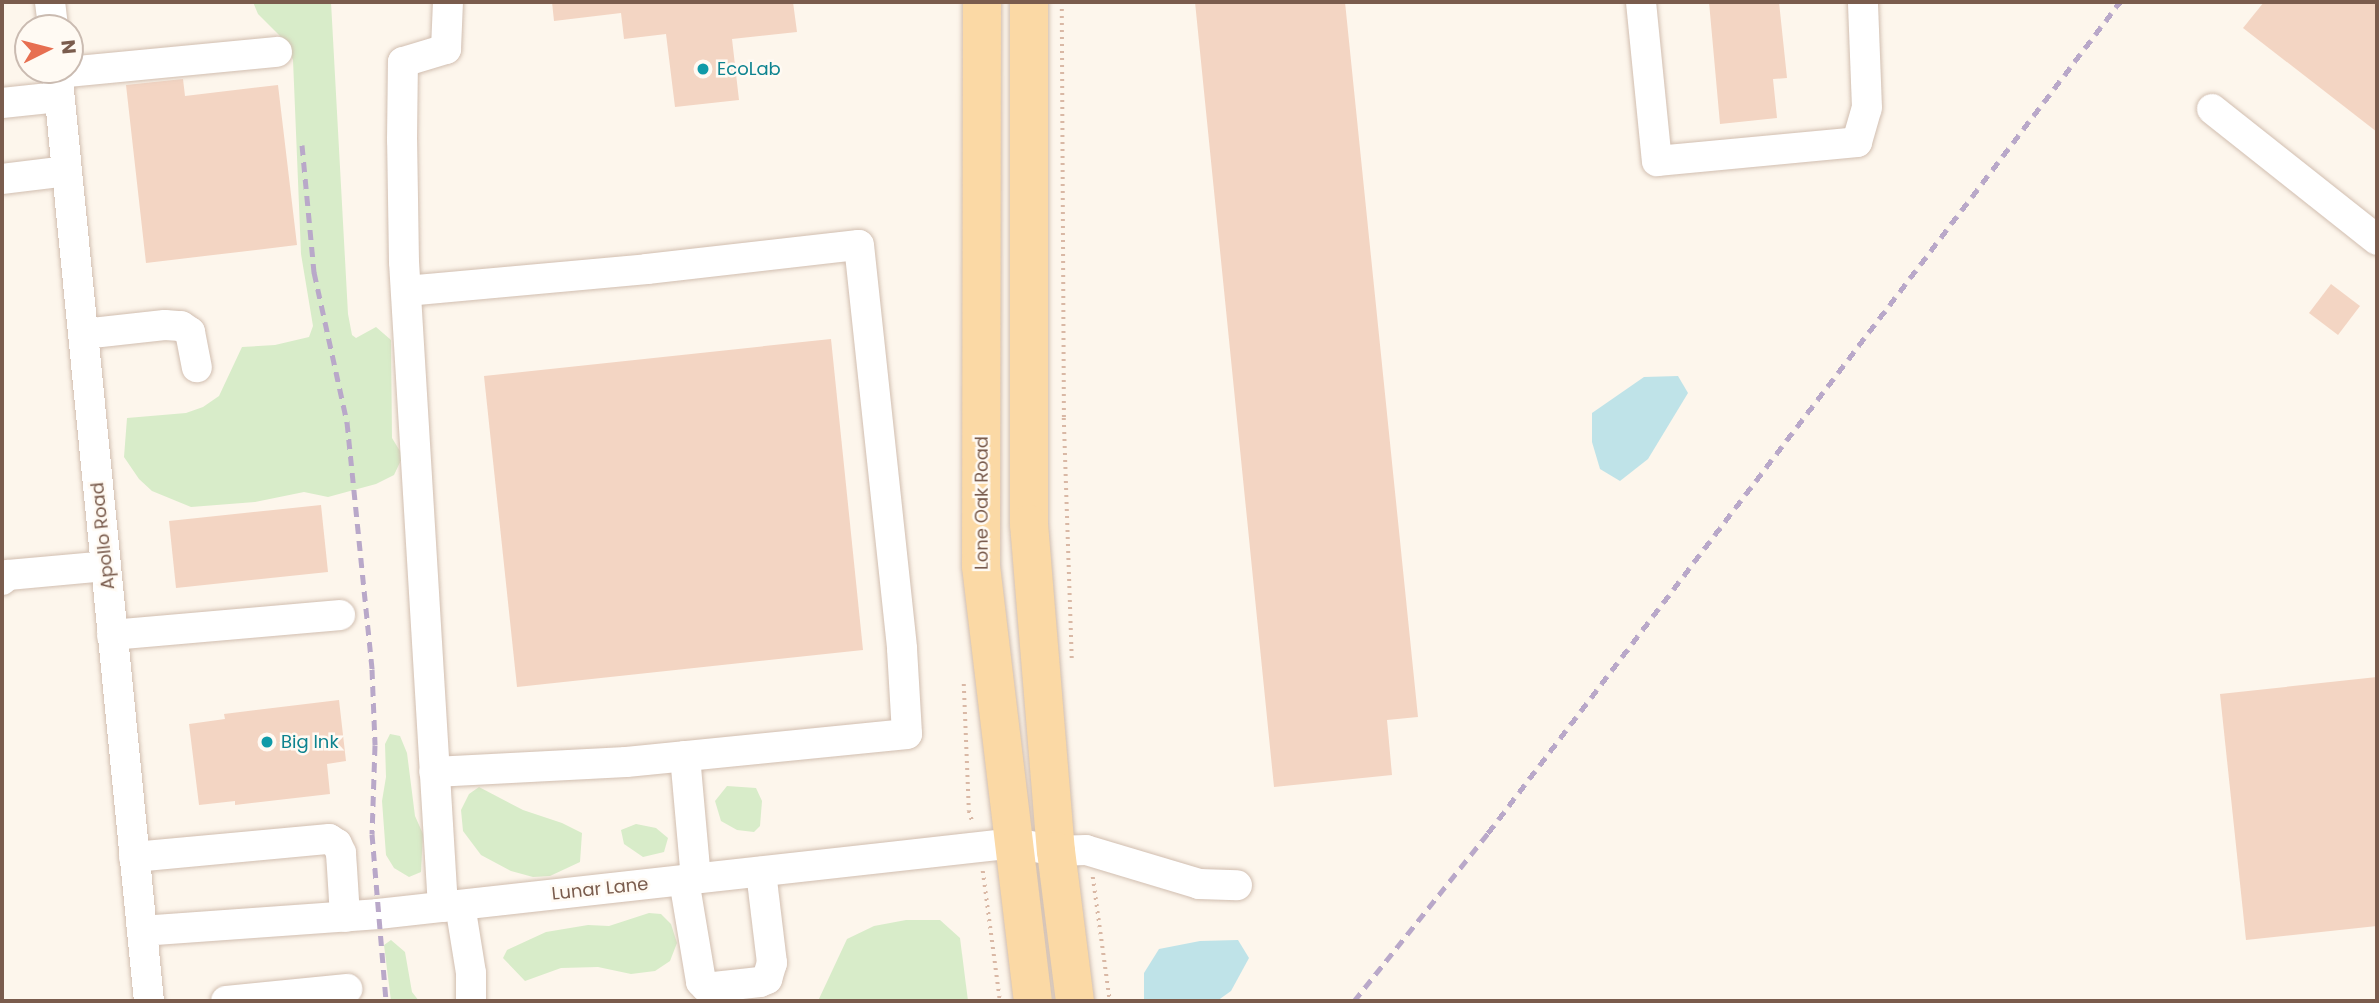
<!DOCTYPE html>
<html>
<head>
<meta charset="utf-8">
<style>
  body { margin:0 }
  #map { position:relative; width:2379px; height:1003px; overflow:hidden; background:#fdf6ec; font-family:Poppins,sans-serif }
  div>[style] { position:absolute }
  .green>* { inset:0; background:#d8ecc9 }
  .water>* { inset:0; background:#bfe3e8 }
  .building>* { inset:0; background:#f3d5c3 }
  .path>* { height:3.5px; margin-top:-1.75px; transform-origin:0; background:repeating-linear-gradient(90deg,#d9b8a5 0 2px,transparent 0 7px) }
  .roads { filter:drop-shadow(0 0 2px #d1beb0) drop-shadow(0 0 2px #d1beb0) }
  .minor>* { height:30px; margin:-15px; padding:0 15px; transform-origin:15px; border-radius:15px; background:#fff }
  .major>* { height:38px; margin:-19px; padding:0 19px; transform-origin:19px; border-radius:19px; background:#fbd9a5 }
  .rail>* { height:5px; margin-top:-2.5px; transform-origin:0; background:repeating-linear-gradient(90deg,#b9a8c9 0 10px,transparent 0 17px) }
  .dots>* { width:19px; height:19px; translate:-50% -50%; box-sizing:border-box; border:4px solid #fffaf3; border-radius:50% }
  span { translate:-50% -50%; white-space:nowrap; text-align:center; line-height:1.15; -webkit-text-stroke:5px #fffaf3; paint-order:stroke }
  .culture-label { font-size:18px; color:#0d838f }
  .left { translate:0 -50%; text-align:left }
  .street-label { font-size:18px; color:#7a5c4d }
  .frame { position:absolute; inset:0; border:4px solid #7a5c4d; pointer-events:none }
  .north { position:absolute; left:14px; top:14px; width:70px; height:70px; box-sizing:border-box; background:#fffaf3; border:2px solid #cabbb1; border-radius:50%; rotate:84deg; font-size:19px; font-weight:700; line-height:28px; text-align:center; color:#7a5c4d }
  .north::after { content:''; display:block; margin:auto; width:24px; height:32px; background:#e76f51; clip-path:polygon(50% 0,100% 100%,50% 72%,0 100%) }
</style>
</head>
<body>
<div id="map">
  <div class="green">
    <div style="clip-path:polygon(253px 2px,331px 2px,348px 314px,352px 335px,356px 338px,376px 327px,391px 340px,392px 438px,403px 456px,394px 475px,376px 484px,328px 497px,304px 492px,255px 502px,191px 507px,152px 491px,139px 479px,124px 457px,127px 418px,186px 413px,203px 407px,219px 396px,242px 347px,275px 345px,309px 337px,313px 326px,301px 254px,293px 60px,285px 41px,258px 14px)"></div>
    <div style="clip-path:polygon(390px 734px,400px 736px,407px 753px,415px 816px,423px 834px,421px 872px,409px 877px,394px 868px,386px 855px,382px 801px,386px 777px,385px 744px)"></div>
    <div style="clip-path:polygon(727px 786px,756px 788px,762px 801px,760px 826px,754px 832px,737px 830px,721px 821px,715px 801px)"></div>
    <div style="clip-path:polygon(479px 787px,523px 810px,562px 823px,582px 833px,580px 862px,550px 876px,533px 877px,511px 871px,481px 855px,463px 831px,461px 810px,469px 794px)"></div>
    <div style="clip-path:polygon(636px 824px,656px 828px,668px 838px,664px 852px,643px 857px,624px 844px,621px 830px)"></div>
    <div style="clip-path:polygon(649px 913px,661px 914px,671px 924px,677px 943px,670px 961px,655px 971px,631px 974px,598px 967px,561px 968px,525px 981px,503px 958px,507px 950px,546px 932px,588px 925px,609px 926px)"></div>
    <div style="clip-path:polygon(906px 920px,940px 920px,960px 938px,968px 1001px,818px 1001px,847px 939px,874px 926px)"></div>
    <div style="clip-path:polygon(391px 940px,405px 952px,412px 992px,419px 1001px,391px 1001px,384px 945px)"></div>
  </div>
  <div class="water">
    <div style="clip-path:polygon(1678px 376px,1688px 393px,1648px 459px,1620px 481px,1600px 469px,1592px 442px,1592px 413px,1644px 377px)"></div>
    <div style="clip-path:polygon(1238px 940px,1249px 958px,1231px 991px,1217px 1001px,1144px 1001px,1144px 973px,1159px 949px,1200px 941px)"></div>
  </div>
  <div class="building">
    <div style="clip-path:polygon(552px 2px,793px 2px,797px 32px,732px 39px,739px 100px,675px 107px,666px 34px,624px 39px,621px 13px,554px 21px)"></div>
    <div style="clip-path:polygon(1195px 2px,1345px 2px,1418px 717px,1387px 720px,1392px 775px,1274px 787px)"></div>
    <div style="clip-path:polygon(1709px 2px,1779px 2px,1787px 78px,1773px 79px,1777px 118px,1720px 124px)"></div>
    <div style="clip-path:polygon(2264px 2px,2377px 2px,2377px 132px,2243px 28px)"></div>
    <div style="clip-path:polygon(183px 79px,185px 96px,278px 85px,297px 245px,146px 263px,126px 85px)"></div>
    <div style="clip-path:polygon(2331px 284px,2360px 306px,2338px 335px,2309px 313px)"></div>
    <div style="clip-path:polygon(831px 339px,863px 650px,517px 687px,484px 376px)"></div>
    <div style="clip-path:polygon(321px 505px,328px 572px,176px 588px,169px 521px)"></div>
    <div style="clip-path:polygon(2377px 677px,2377px 926px,2246px 940px,2220px 694px)"></div>
    <div style="clip-path:polygon(339px 700px,346px 761px,327px 764px,330px 794px,235px 805px,235px 801px,199px 805px,189px 724px,225px 719px,224px 714px)"></div>
  </div>
  <div class="path">
    <div style="left:1062px;top:2px;width:416px;rotate:89.7deg"></div>
    <div style="left:1064px;top:418px;width:243px;rotate:88.1deg"></div>
    <div style="left:964px;top:684px;width:127px;rotate:87.7deg"></div>
    <div style="left:969px;top:811px;width:13px;rotate:72deg"></div>
    <div style="left:983px;top:871px;width:131px;rotate:82.5deg"></div>
    <div style="left:1093px;top:877px;width:125px;rotate:82.2deg"></div>
  </div>
  <div class="roads">
    <div class="minor">
      <div style="left:50px;top:2px;width:26px;rotate:83deg"></div>
      <div style="left:1641px;top:2px;width:160px;rotate:84.3deg"></div>
      <div style="left:1657px;top:161px;width:201px;rotate:-5.4deg"></div>
      <div style="left:1857px;top:142px;width:35px;rotate:-74deg"></div>
      <div style="left:1867px;top:108px;width:106px;rotate:-92.2deg"></div>
      <div style="left:57px;top:70px;width:936px;rotate:84.36deg"></div>
      <div style="left:57px;top:73px;width:221px;rotate:-5.5deg"></div>
      <div style="left:2px;top:103px;width:57px;rotate:-6deg"></div>
      <div style="left:2212px;top:109px;width:211px;rotate:38.4deg"></div>
      <div style="left:2px;top:179px;width:65px;rotate:-7deg"></div>
      <div style="left:406px;top:291px;width:242px;rotate:-5.2deg"></div>
      <div style="left:647px;top:269px;width:213px;rotate:-6.5deg"></div>
      <div style="left:859px;top:245px;width:406px;rotate:83.9deg"></div>
      <div style="left:902px;top:649px;width:85px;rotate:86.6deg"></div>
      <div style="left:907px;top:734px;width:282px;rotate:174.3deg"></div>
      <div style="left:626px;top:762px;width:192px;rotate:177deg"></div>
      <div style="left:83px;top:334px;width:82px;rotate:-6.3deg"></div>
      <div style="left:165px;top:325px;width:16px;rotate:4deg"></div>
      <div style="left:181px;top:326px;width:11px;rotate:34deg"></div>
      <div style="left:190px;top:332px;width:36px;rotate:79deg"></div>
      <div style="left:2px;top:580px;width:8px;rotate:-40deg"></div>
      <div style="left:8px;top:575px;width:98px;rotate:-5.2deg"></div>
      <div style="left:112px;top:635px;width:229px;rotate:-5deg"></div>
      <div style="left:685px;top:756px;width:123px;rotate:84.9deg"></div>
      <div style="left:134px;top:857px;width:196px;rotate:-5.3deg"></div>
      <div style="left:329px;top:839px;width:9px;rotate:32deg"></div>
      <div style="left:337px;top:844px;width:10px;rotate:66deg"></div>
      <div style="left:341px;top:853px;width:64px;rotate:86.4deg"></div>
      <div style="left:684px;top:880px;width:103px;rotate:80.5deg"></div>
      <div style="left:701px;top:982px;width:7px;rotate:45deg"></div>
      <div style="left:706px;top:987px;width:8px"></div>
      <div style="left:714px;top:987px;width:46px;rotate:-6.2deg"></div>
      <div style="left:760px;top:982px;width:8px;rotate:-23deg"></div>
      <div style="left:767px;top:979px;width:17px;rotate:-73deg"></div>
      <div style="left:772px;top:963px;width:92px;rotate:-96.9deg"></div>
      <div style="left:460px;top:905px;width:69px;rotate:80.8deg"></div>
      <div style="left:471px;top:973px;width:28px;rotate:90deg"></div>
      <div style="left:443px;top:907px;width:646px;rotate:-93.46deg"></div>
      <div style="left:404px;top:262px;width:122px;rotate:-90.9deg"></div>
      <div style="left:402px;top:140px;width:78px;rotate:-89.3deg"></div>
      <div style="left:403px;top:62px;width:45px;rotate:-16.8deg"></div>
      <div style="left:446px;top:49px;width:47px;rotate:-87.6deg"></div>
      <div style="left:142px;top:931px;width:237px;rotate:-4.1deg"></div>
      <div style="left:378px;top:914px;width:641px;rotate:-6.36deg"></div>
      <div style="left:1015px;top:843px;width:42px;rotate:11deg"></div>
      <div style="left:1056px;top:851px;width:30px;rotate:-2deg"></div>
      <div style="left:1086px;top:850px;width:118px;rotate:16.7deg"></div>
      <div style="left:1199px;top:884px;width:38px;rotate:2deg"></div>
      <div style="left:226px;top:1001px;width:122px;rotate:-5.7deg"></div>
    </div>
    <div class="major">
      <div style="left:982px;top:2px;width:564px;rotate:90.1deg"></div>
      <div style="left:981px;top:566px;width:438px;rotate:83.2deg"></div>
      <div style="left:1029px;top:2px;width:522px;rotate:90deg"></div>
      <div style="left:1029px;top:524px;width:328px;rotate:85.3deg"></div>
      <div style="left:1056px;top:851px;width:151px;rotate:82.8deg"></div>
    </div>
  </div>
  <div class="rail">
    <div style="left:302px;top:145px;width:128px;rotate:84.6deg"></div>
    <div style="left:314px;top:272px;width:154px;rotate:77.6deg"></div>
    <div style="left:347px;top:422px;width:248px;rotate:84.2deg"></div>
    <div style="left:372px;top:669px;width:76px;rotate:87.7deg"></div>
    <div style="left:375px;top:745px;width:89px;rotate:91.9deg"></div>
    <div style="left:372px;top:834px;width:168px;rotate:85.2deg"></div>
    <div style="left:1354px;top:1001px;width:215px;rotate:-51.4deg"></div>
    <div style="left:1488px;top:833px;width:1044px;rotate:-52.75deg"></div>
  </div>
  <div class="dots">
    <div style="left:703px;top:69px;background:#0f9aa8"></div>
    <div style="left:267px;top:742px;background:#0f9aa8"></div>
  </div>
  <div class="culture-label">
    <span class="left" style="left:717px;top:69px">EcoLab</span>
    <span class="left" style="left:281px;top:742px">Big Ink</span>
  </div>
  <div class="street-label">
    <span style="left:982px;top:503px;rotate:-90deg">Lone Oak Road</span>
    <span style="left:103px;top:536px;rotate:-96deg">Apollo Road</span>
    <span style="left:600px;top:889px;rotate:-6deg">Lunar Lane</span>
  </div>
  <div class="frame"></div>
  <div class="north">N</div>
</div>
</body>
</html>
